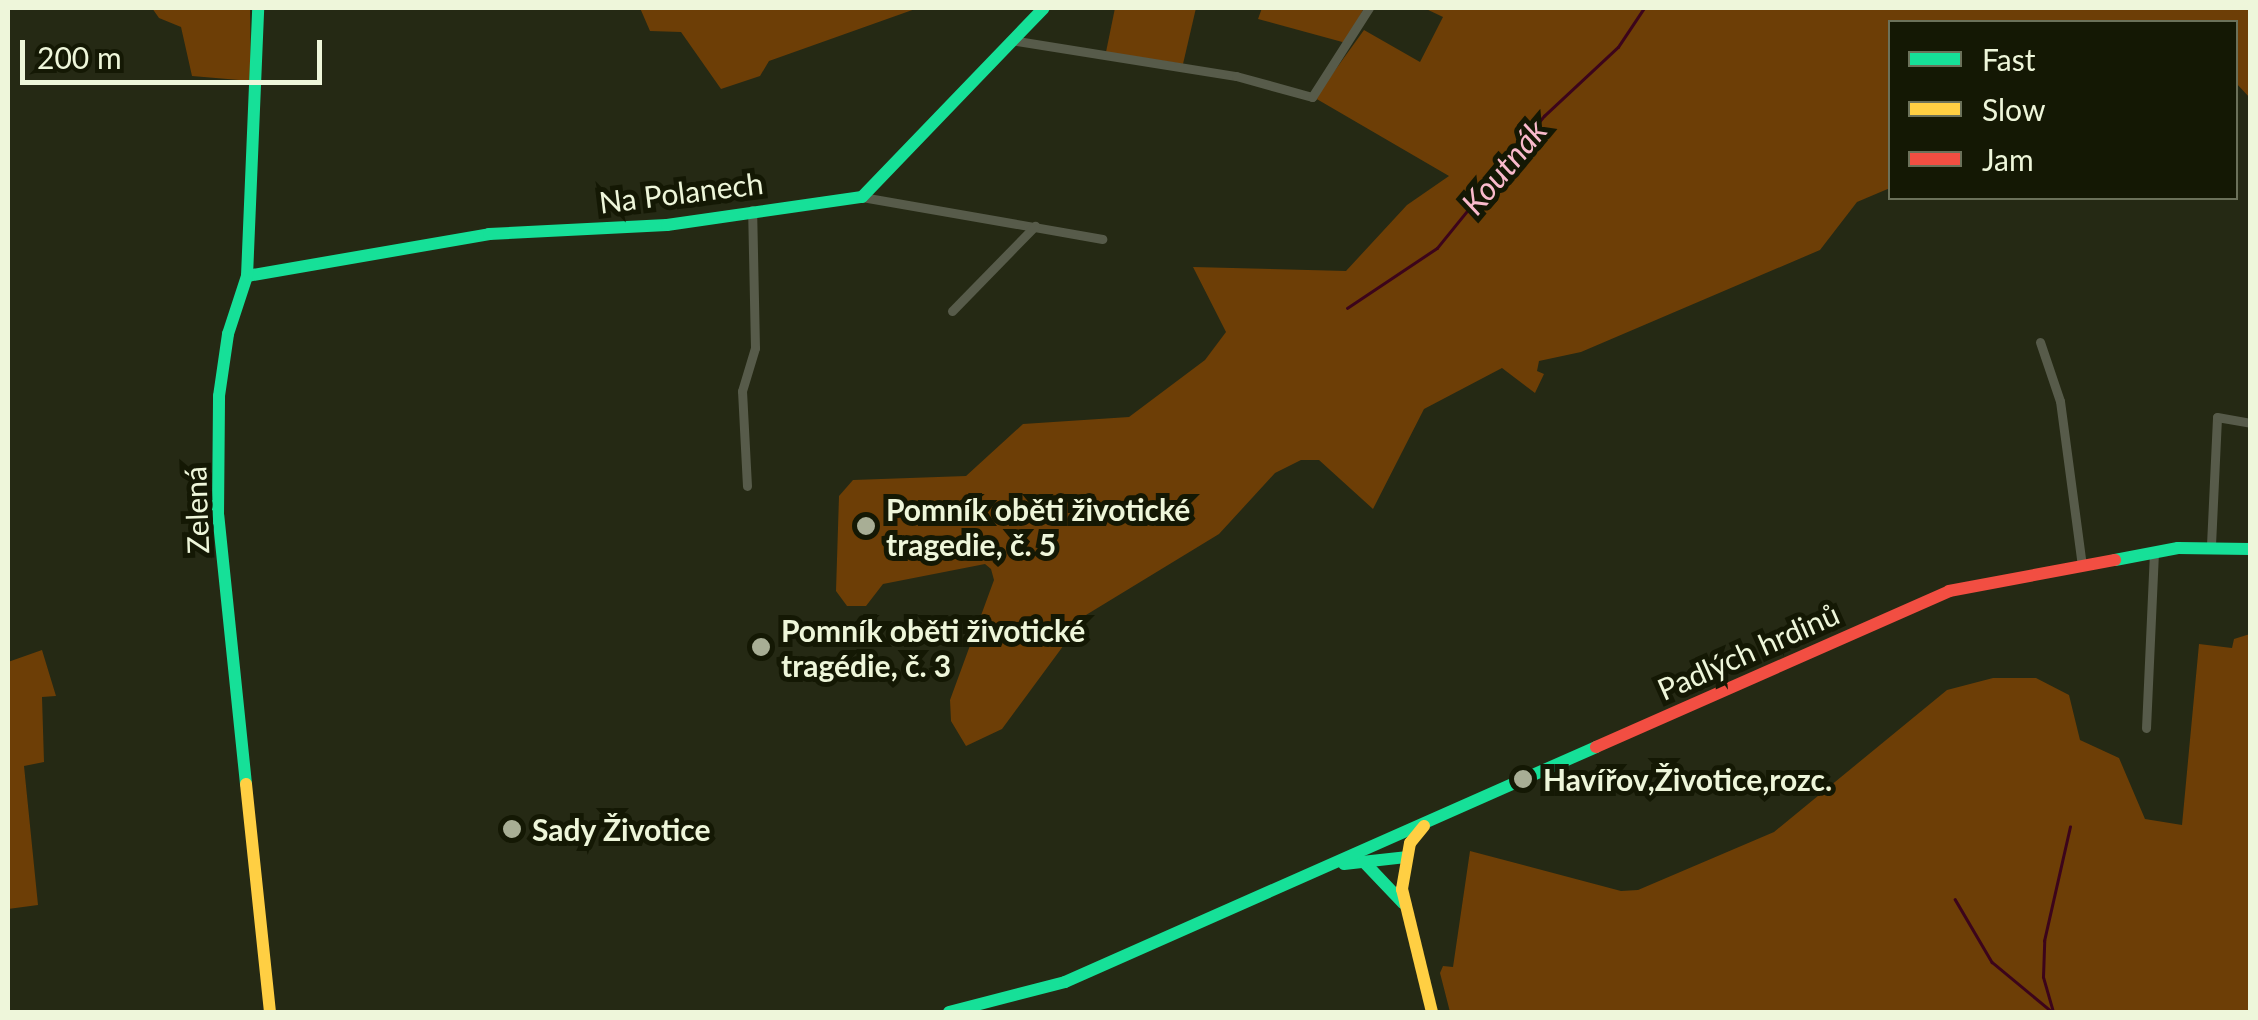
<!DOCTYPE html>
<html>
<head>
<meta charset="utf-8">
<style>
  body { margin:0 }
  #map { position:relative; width:2258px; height:1020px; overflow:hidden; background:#252914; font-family:Lato,sans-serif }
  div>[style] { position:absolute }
  .green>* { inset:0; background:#6d3e06 }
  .stream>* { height:2.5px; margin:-1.25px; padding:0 1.25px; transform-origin:1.25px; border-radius:1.25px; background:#3c041b }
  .street>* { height:9px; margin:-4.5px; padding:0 4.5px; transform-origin:4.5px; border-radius:4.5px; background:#575b4a }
  .fast>* { height:12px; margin:-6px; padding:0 6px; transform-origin:6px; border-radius:6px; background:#16e098 }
  .slow>* { height:12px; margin:-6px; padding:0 6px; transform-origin:6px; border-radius:6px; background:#ffcf43 }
  .jam>* { height:12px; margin:-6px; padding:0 6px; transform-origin:6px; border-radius:6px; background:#f24e42 }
  .dots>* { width:28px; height:28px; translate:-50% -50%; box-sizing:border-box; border:5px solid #141804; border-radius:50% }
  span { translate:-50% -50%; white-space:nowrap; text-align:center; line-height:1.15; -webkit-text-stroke:10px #141804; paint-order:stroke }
  .street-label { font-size:30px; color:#eef6da }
  .poi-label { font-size:30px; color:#eef6da; font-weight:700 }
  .left { translate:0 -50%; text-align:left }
  .water-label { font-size:32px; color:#f9bacc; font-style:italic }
  .frame { position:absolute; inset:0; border:10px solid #eef6da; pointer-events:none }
  .legend { position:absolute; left:1888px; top:20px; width:350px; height:180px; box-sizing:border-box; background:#141804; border:2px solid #6b715a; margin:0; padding:12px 18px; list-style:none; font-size:30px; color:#eef6da }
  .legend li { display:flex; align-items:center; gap:20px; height:50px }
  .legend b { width:50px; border:2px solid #6b715a }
  .scale { position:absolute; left:20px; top:40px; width:302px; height:45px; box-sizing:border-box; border:5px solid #eef6da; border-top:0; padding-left:12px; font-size:30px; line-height:35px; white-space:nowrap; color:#eef6da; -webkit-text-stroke:8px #141804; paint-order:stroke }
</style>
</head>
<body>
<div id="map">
  <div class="green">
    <div style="clip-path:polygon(152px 8px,250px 8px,251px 81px,192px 76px,181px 27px,159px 18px)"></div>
    <div style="clip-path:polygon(640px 8px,918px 8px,769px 61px,760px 76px,721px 89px,681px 32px,650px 31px)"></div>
    <div style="clip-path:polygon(1115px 8px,1196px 8px,1183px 64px,1106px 52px)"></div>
    <div style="clip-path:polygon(1262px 8px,1364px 8px,1346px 43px,1258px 19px)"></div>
    <div style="clip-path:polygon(1424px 8px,2250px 8px,2250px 98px,2236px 83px,2236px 22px,1890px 22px,1890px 188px,1857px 202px,1820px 250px,1581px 352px,1539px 361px,1537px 371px,1544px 374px,1535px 393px,1502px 368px,1424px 409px,1373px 509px,1319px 460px,1301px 460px,1275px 473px,1219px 534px,1086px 615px,1002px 729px,966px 746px,951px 721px,950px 700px,994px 580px,991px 569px,985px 564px,883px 584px,866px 606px,847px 606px,836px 591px,839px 496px,853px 480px,966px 476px,1023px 424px,1129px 417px,1205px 360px,1226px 332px,1193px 267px,1346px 271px,1407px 205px,1449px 176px,1315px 98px,1364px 30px,1420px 62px,1443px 17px)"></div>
    <div style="clip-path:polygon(2250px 634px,2250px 1012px,1450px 1012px,1440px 973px,1443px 966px,1453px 967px,1470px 851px,1621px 891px,1638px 890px,1774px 832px,1947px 690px,1993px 678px,2036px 678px,2069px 695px,2080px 740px,2119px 758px,2145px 819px,2182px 825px,2199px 644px,2232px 648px,2234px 639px)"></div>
    <div style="clip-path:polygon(42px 650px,56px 696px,42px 697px,44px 762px,24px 766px,38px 905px,8px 909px,8px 662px)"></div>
  </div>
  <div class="stream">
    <div style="left:1347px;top:308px;width:108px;rotate:-33.7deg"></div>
    <div style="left:1437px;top:248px;width:170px;rotate:-51deg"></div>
    <div style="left:1544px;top:116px;width:101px;rotate:-43deg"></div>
    <div style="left:1618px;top:47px;width:47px;rotate:-56.3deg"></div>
    <div style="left:1955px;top:899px;width:73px;rotate:59.6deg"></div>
    <div style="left:1992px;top:962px;width:75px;rotate:39.6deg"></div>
    <div style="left:2053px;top:1012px;width:36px;rotate:-106deg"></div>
    <div style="left:2043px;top:977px;width:36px;rotate:-88deg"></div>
    <div style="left:2044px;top:941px;width:117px;rotate:-77.2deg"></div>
  </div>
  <div class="street">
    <div style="left:1017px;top:41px;width:222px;rotate:9.1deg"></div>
    <div style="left:1236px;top:76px;width:79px;rotate:15.4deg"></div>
    <div style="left:1312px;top:97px;width:106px;rotate:-57.4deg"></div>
    <div style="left:862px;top:197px;width:244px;rotate:9.9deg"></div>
    <div style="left:952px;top:311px;width:119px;rotate:-45.7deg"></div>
    <div style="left:2040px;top:342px;width:62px;rotate:71.3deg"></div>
    <div style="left:2060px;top:401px;width:165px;rotate:82.4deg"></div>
    <div style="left:747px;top:486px;width:95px;rotate:-93deg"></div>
    <div style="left:742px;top:391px;width:45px;rotate:-73.2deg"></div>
    <div style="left:755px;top:348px;width:138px;rotate:-91.2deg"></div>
    <div style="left:2211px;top:545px;width:128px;rotate:-87.3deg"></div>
    <div style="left:2217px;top:417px;width:34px;rotate:10deg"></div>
    <div style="left:2146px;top:728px;width:176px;rotate:-87.4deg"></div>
  </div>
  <div class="fast">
    <div style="left:247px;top:276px;width:246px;rotate:-9.8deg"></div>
    <div style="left:489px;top:234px;width:178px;rotate:-2.9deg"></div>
    <div style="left:667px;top:225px;width:197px;rotate:-8.2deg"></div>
    <div style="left:862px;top:197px;width:262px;rotate:-46.1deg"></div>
    <div style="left:2115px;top:560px;width:64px;rotate:-10.8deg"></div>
    <div style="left:2178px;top:548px;width:72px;rotate:0.8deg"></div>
    <div style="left:246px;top:784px;width:270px;rotate:-95.9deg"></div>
    <div style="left:218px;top:515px;width:119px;rotate:-89.5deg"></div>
    <div style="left:219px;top:396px;width:63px;rotate:-81.7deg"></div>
    <div style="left:228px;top:334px;width:61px;rotate:-71.9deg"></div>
    <div style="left:247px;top:276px;width:268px;rotate:-87.6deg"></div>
    <div style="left:1364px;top:862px;width:57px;rotate:46.4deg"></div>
    <div style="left:1344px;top:864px;width:62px;rotate:-6.4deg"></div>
    <div style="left:949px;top:1012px;width:120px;rotate:-14.5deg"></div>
    <div style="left:1065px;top:982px;width:581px;rotate:-23.87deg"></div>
  </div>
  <div class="slow">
    <div style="left:246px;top:784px;width:229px;rotate:84deg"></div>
    <div style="left:1424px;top:826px;width:22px;rotate:129deg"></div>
    <div style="left:1410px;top:843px;width:47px;rotate:99.9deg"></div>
    <div style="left:1402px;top:889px;width:127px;rotate:76.3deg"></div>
  </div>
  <div class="jam">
    <div style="left:1596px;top:747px;width:386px;rotate:-23.8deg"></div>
    <div style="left:1949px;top:591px;width:169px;rotate:-10.6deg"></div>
  </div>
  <div class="dots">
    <div style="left:866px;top:526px;background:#a8ae95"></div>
    <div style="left:761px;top:647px;background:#a8ae95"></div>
    <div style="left:1523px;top:779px;background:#a8ae95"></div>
    <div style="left:512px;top:829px;background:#a8ae95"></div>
  </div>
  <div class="street-label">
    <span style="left:681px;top:192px;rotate:-7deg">Na Polanech</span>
    <span style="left:196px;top:510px;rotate:-92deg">Zelená</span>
    <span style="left:1748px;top:651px;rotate:-24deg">Padlých hrdinů</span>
  </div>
  <div class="poi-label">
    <span class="left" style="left:886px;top:526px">Pomník oběti životické<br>tragedie, č. 5</span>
    <span class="left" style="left:781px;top:647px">Pomník oběti životické<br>tragédie, č. 3</span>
    <span class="left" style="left:1543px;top:779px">Havířov,Životice,rozc.</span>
    <span class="left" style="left:532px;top:829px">Sady Životice</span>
  </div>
  <div class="water-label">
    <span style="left:1504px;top:167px;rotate:-50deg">Koutnák</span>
  </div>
  <div class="frame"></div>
  <ul class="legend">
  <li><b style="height:12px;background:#16e098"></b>Fast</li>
  <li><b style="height:12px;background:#ffcf43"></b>Slow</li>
  <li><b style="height:12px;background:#f24e42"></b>Jam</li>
  </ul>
  <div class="scale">200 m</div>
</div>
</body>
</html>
